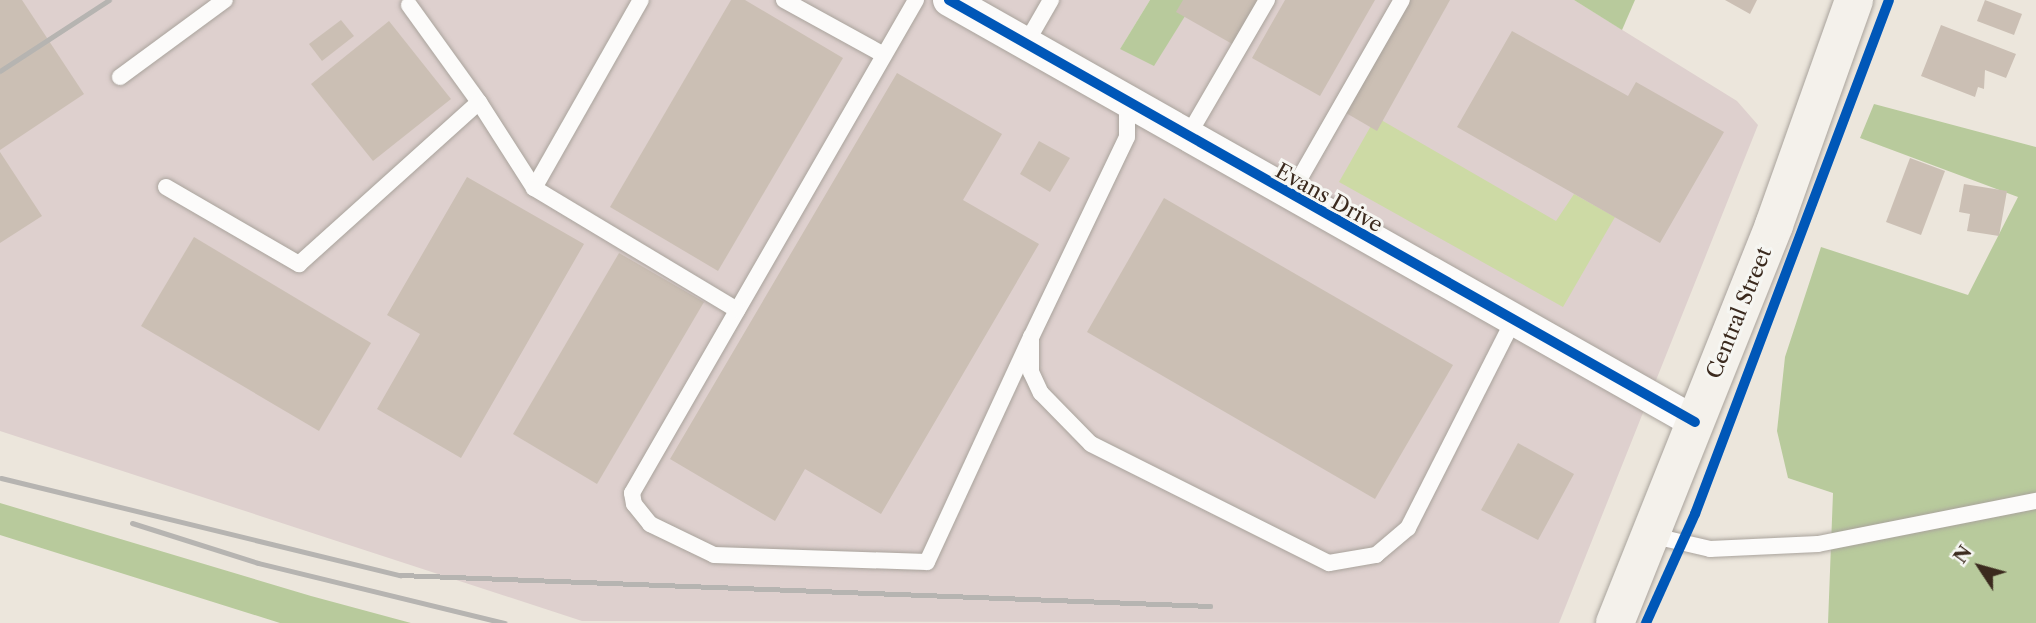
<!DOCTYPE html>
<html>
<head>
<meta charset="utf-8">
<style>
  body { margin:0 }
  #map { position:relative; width:2036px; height:623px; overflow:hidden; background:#ece6dc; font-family:"Libre Caslon Text",serif }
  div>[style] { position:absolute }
  .industrial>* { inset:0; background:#ded0ce }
  .green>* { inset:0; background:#cddaa5 }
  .forest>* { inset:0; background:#b8ca9c }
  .building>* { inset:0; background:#cbbfb4 }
  .roads { filter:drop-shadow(0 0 2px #a9a39c) drop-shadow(0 0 2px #a9a39c) }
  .lane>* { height:16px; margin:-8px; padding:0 8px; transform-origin:8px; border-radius:8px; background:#fcfbfa }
  .street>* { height:32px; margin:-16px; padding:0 16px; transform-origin:16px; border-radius:16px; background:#fcfbfa }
  .secondary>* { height:38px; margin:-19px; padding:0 19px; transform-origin:19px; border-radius:19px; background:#f4f1eb }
  .rail>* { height:5px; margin:-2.5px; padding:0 2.5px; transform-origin:2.5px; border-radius:2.5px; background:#b6b4b1 }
  .cycleway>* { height:10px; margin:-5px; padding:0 5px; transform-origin:5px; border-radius:5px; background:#0057b8 }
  span { translate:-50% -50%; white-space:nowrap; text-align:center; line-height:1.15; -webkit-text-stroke:6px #f6f6f2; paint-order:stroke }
  .street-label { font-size:21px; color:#3b2a1e }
  .north { position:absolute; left:1945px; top:532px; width:70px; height:70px; -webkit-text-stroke:5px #f6f6f2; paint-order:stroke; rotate:306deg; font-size:19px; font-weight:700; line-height:28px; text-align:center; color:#3b2a1e }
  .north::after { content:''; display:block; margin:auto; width:24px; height:32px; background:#3b2a1e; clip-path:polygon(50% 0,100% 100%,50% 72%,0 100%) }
</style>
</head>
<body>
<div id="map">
  <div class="industrial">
    <div style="clip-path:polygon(0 0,1150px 0,1120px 49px,1195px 0,1574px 0,1737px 101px,1758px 125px,1559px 623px,582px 621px,0 431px)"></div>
  </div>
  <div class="green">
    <div style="clip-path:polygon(1376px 117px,1556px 221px,1574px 194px,1615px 217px,1563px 307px,1339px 182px)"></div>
  </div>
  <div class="forest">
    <div style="clip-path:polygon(1150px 0,1195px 0,1154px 66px,1120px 49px)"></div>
    <div style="clip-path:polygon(1574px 0,1635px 0,1622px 30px)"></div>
    <div style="clip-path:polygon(1874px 104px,2036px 147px,2036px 623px,1828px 623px,1833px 493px,1788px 478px,1777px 431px,1785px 357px,1821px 247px,1968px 295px,2018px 197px,1860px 138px)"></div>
    <div style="clip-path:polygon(0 503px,311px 596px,411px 623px,280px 623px,0 535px)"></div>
  </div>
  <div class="building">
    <div style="clip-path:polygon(0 0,22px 0,84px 94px,0 150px)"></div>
    <div style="clip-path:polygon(731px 0,745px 0,843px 58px,718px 271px,610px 207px)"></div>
    <div style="clip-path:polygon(1183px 0,1260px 0,1234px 45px,1176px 12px)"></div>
    <div style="clip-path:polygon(1285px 0,1375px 0,1320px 96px,1252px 58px)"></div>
    <div style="clip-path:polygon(1410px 0,1450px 0,1377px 131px,1346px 113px)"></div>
    <div style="clip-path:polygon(1725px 0,1757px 0,1750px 14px)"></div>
    <div style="clip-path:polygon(1985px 0,2022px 14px,2014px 35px,1977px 21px)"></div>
    <div style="clip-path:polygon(341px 20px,354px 36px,322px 61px,309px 44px)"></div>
    <div style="clip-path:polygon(389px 21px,451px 99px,373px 161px,311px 84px)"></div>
    <div style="clip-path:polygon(1941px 25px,2016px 54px,2006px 78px,1985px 70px,1984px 89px,1978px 87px,1975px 97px,1921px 76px)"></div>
    <div style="clip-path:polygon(1512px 31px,1628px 96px,1636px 82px,1724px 132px,1660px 243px,1457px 127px)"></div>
    <div style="clip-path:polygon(897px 73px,1002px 134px,963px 200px,1039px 244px,881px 514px,805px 469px,775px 521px,670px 459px)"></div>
    <div style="clip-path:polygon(1039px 141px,1070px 158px,1050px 192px,1020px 174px)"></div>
    <div style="clip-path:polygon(0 152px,42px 216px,0 243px)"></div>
    <div style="clip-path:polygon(1910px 158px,1945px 171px,1921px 235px,1886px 222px)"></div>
    <div style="clip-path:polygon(467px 177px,584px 244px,461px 458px,377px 409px,420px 334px,387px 315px)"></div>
    <div style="clip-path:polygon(1964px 184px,2007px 191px,1999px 236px,1967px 231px,1970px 214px,1959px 212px)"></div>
    <div style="clip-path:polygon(1164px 198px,1453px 365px,1375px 499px,1087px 332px)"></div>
    <div style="clip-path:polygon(194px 237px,371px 343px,319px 431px,141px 326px)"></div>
    <div style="clip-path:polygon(619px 253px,704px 302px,597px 484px,513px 434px)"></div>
    <div style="clip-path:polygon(1518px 443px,1574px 474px,1538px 540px,1481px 510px)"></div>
  </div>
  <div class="roads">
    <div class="lane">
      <div style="left:784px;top:0;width:114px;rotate:28.8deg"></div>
      <div style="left:916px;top:0;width:569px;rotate:119.94deg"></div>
      <div style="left:632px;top:493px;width:11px;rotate:80deg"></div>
      <div style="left:634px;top:504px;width:26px;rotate:51deg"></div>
      <div style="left:650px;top:524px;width:71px;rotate:25.8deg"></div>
      <div style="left:714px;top:555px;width:213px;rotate:1.9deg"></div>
      <div style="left:927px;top:562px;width:248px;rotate:-65.2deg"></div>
      <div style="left:409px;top:5px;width:120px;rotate:54.2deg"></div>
      <div style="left:1025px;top:45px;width:52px;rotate:-60deg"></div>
      <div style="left:120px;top:77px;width:130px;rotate:-36.3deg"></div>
      <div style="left:1127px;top:105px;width:32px;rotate:90deg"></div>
      <div style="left:1127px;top:137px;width:222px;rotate:115.6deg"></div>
      <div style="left:1031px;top:337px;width:35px;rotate:90deg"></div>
      <div style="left:1031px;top:372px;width:23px;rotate:65deg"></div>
      <div style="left:1041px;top:393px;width:71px;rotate:45.6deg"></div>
      <div style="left:1091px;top:444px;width:266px;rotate:26.6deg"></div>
      <div style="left:1329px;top:563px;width:48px;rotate:-9.7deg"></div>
      <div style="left:1376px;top:555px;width:42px;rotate:-40.2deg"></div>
      <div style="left:1408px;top:528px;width:230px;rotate:-63.1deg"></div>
      <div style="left:1186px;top:139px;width:161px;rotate:-59.8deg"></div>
      <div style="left:166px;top:187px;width:154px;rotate:30.1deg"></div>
      <div style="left:299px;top:264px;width:242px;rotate:-42deg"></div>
      <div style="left:479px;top:102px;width:102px;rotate:57.4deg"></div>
      <div style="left:534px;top:188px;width:216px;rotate:-60.4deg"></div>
      <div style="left:534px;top:188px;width:237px;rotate:31deg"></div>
      <div style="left:1289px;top:197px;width:227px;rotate:-60.2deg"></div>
      <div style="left:1650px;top:535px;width:62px;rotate:13.1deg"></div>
      <div style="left:1710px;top:549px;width:108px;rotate:-2.7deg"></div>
      <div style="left:1818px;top:544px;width:222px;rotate:-11.2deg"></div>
    </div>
    <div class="street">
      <div style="left:949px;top:0;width:857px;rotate:29.5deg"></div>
    </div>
    <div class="secondary">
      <div style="left:1615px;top:623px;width:429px;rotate:-68.2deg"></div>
      <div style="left:1774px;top:225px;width:239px;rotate:-70.4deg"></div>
    </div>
  </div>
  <div class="rail">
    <div style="left:0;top:71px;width:130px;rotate:-33.1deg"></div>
    <div style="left:1px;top:478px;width:411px;rotate:13.7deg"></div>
    <div style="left:400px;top:575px;width:811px;rotate:2.19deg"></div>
    <div style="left:132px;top:523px;width:132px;rotate:17.6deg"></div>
    <div style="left:258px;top:563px;width:254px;rotate:13.7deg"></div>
  </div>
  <div class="cycleway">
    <div style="left:949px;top:0;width:857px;rotate:29.5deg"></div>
    <div style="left:1646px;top:623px;width:120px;rotate:-65.8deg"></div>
    <div style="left:1695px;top:514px;width:549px;rotate:-69.32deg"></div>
  </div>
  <div class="street-label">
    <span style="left:1329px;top:198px;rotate:29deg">Evans Drive</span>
    <span style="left:1739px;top:313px;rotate:-68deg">Central Street</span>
  </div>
  <div class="north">N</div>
</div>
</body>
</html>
